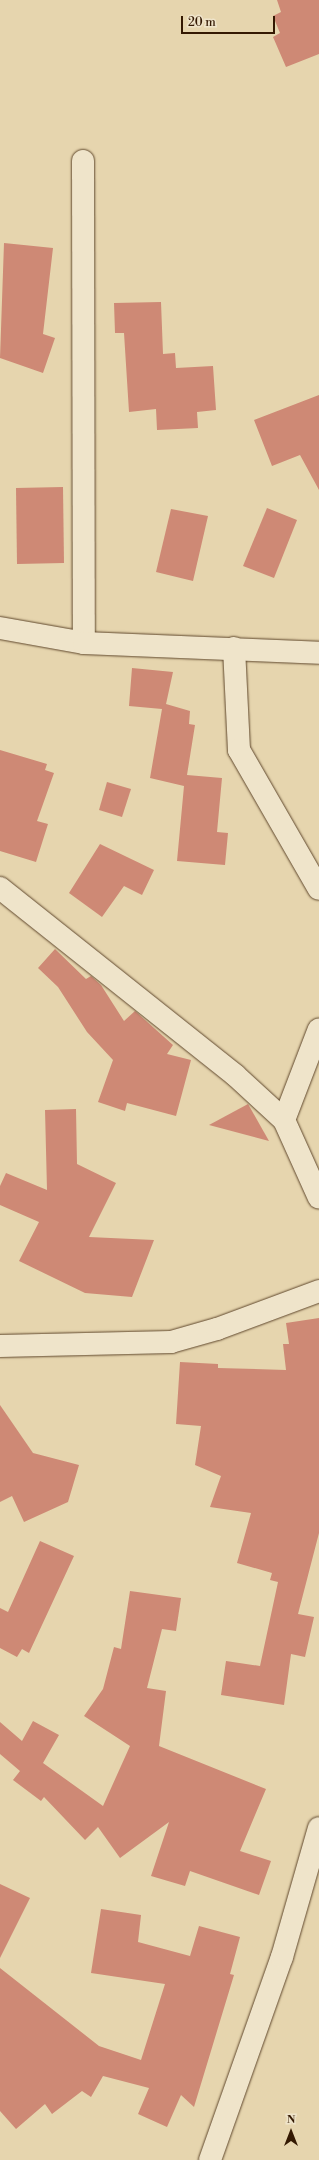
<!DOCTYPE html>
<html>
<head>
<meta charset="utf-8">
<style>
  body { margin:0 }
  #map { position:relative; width:319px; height:2160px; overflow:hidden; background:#e6d5ae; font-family:"Libre Bodoni",serif }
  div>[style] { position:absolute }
  .building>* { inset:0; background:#ce8975 }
  .roads { filter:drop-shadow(0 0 1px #60482d) drop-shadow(0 0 1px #60482d) }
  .minor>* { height:22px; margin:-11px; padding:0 11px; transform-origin:11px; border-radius:11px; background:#efe4ca }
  span { translate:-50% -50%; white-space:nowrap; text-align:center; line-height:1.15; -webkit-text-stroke:3.5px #efe4ca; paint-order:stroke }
  .north { position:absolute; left:271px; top:2112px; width:40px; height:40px; -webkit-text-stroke:3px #efe4ca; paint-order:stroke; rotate:0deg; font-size:11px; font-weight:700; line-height:16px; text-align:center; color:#341902 }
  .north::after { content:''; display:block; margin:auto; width:14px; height:18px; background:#341902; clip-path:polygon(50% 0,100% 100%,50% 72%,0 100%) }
  .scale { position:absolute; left:181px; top:16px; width:94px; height:18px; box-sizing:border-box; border:2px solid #341902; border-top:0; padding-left:5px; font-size:12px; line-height:14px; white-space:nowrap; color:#341902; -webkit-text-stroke:3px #efe4ca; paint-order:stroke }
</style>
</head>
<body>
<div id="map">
  <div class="building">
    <div style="clip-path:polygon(277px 0,319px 0,319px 54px,286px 67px,273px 37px,280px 33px,273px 16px,281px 12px)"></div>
    <div style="clip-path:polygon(4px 243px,53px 248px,43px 334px,55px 338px,43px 373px,0 358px)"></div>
    <div style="clip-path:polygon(161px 302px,163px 354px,175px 353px,176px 368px,213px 366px,216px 410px,197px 412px,198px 428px,157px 430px,156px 409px,129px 412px,124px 333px,115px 333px,114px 303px)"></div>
    <div style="clip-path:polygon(319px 395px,319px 490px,300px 455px,272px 466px,254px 420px)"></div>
    <div style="clip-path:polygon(63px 487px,64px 563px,17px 564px,16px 488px)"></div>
    <div style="clip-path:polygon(267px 508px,297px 520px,274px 578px,243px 566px)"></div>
    <div style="clip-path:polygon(171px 509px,208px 516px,193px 581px,156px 572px)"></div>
    <div style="clip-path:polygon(132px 668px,173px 672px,166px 704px,190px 711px,189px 724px,195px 725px,187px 775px,222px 778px,217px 832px,228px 833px,225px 865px,177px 861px,184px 786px,150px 778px,162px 709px,129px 706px)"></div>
    <div style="clip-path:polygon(0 750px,47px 764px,45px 770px,54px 773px,37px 821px,48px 824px,36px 862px,0 851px)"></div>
    <div style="clip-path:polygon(107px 782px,131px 789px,122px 817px,99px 810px)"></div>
    <div style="clip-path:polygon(100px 844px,154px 870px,142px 895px,124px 886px,102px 917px,69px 893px)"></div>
    <div style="clip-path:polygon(55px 949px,86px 979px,91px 976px,101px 985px,124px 1021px,135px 1011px,173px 1045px,167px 1054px,191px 1060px,176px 1116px,127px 1103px,125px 1111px,98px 1102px,113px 1060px,87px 1032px,58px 987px,38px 968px)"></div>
    <div style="clip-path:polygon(248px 1104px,269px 1141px,209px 1125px)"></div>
    <div style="clip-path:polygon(76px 1109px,77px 1164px,116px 1183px,89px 1237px,154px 1240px,132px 1297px,85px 1293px,19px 1261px,39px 1222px,0 1205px,0 1186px,6px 1173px,47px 1190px,45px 1110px)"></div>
    <div style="clip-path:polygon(319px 1318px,319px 1533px,298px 1614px,314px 1617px,305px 1657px,291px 1654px,284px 1705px,221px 1695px,226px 1661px,260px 1666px,278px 1582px,270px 1580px,272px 1573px,237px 1563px,251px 1513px,210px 1507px,221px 1476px,195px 1465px,201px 1426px,176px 1424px,180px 1362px,218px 1364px,218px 1368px,286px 1370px,283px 1344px,289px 1344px,286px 1323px)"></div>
    <div style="clip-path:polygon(0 1405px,33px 1453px,79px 1465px,68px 1502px,24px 1522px,12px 1496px,0 1502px)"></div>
    <div style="clip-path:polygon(40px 1541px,74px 1556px,29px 1653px,22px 1649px,17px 1657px,0 1648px,0 1608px,8px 1612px)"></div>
    <div style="clip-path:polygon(130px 1591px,181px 1598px,176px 1631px,162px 1629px,147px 1688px,166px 1691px,159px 1746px,266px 1789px,240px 1851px,271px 1861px,259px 1895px,190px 1871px,185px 1886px,151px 1876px,169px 1822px,120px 1858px,98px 1827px,85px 1840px,44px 1797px,41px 1801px,13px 1780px,20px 1771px,0 1754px,0 1722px,22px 1741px,33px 1721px,59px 1735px,43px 1763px,103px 1806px,130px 1746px,84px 1716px,103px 1689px,114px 1647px,121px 1649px)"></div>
    <div style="clip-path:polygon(0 1884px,30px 1898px,0 1958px)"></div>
    <div style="clip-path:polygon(101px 1909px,141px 1915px,138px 1942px,190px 1956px,199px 1926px,240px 1937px,230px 1974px,234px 1975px,194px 2107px,181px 2095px,167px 2127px,138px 2114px,149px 2088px,103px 2076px,91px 2097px,82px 2091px,52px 2114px,45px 2104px,16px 2129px,0 2111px,0 1968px,99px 2046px,141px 2060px,165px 1984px,91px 1973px)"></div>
  </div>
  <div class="roads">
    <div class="minor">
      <div style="left:83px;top:161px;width:482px;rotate:89.9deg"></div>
      <div style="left:0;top:628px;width:85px;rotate:10.1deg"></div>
      <div style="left:84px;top:643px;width:235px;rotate:2.4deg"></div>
      <div style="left:234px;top:648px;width:102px;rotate:87.2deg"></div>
      <div style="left:239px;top:750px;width:160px;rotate:60.1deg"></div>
      <div style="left:0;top:888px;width:300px;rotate:38.5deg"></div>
      <div style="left:235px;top:1075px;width:67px;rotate:42.6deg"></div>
      <div style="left:284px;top:1120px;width:85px;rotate:65.8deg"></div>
      <div style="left:284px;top:1120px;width:97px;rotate:-69deg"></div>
      <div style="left:0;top:1346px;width:171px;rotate:-1.3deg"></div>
      <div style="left:171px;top:1342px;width:48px;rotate:-15.8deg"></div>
      <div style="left:217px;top:1329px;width:109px;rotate:-20.4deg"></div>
      <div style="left:210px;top:2160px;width:215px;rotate:-70.5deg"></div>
      <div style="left:282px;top:1957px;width:134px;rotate:-74deg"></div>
    </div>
  </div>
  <div class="north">N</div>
  <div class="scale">20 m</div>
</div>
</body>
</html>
